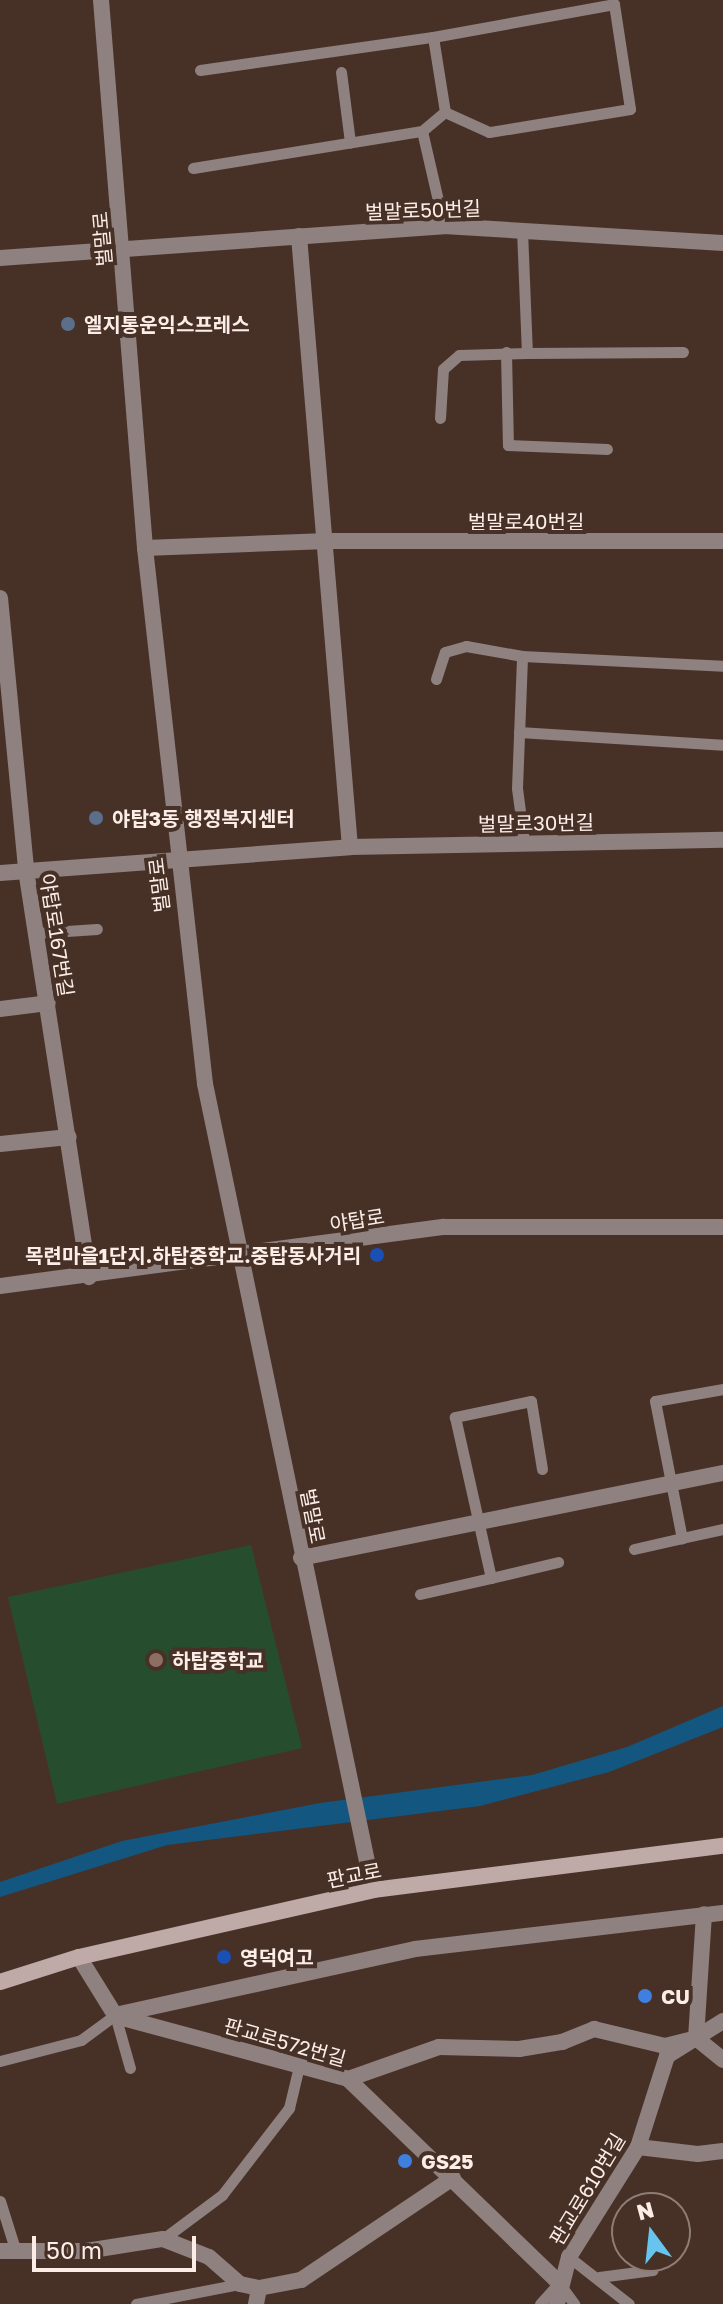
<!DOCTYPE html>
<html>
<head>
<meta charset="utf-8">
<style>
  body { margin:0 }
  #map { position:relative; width:723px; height:2304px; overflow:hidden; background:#473127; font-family:"Golos Text","Noto Sans KR",sans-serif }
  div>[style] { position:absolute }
  .green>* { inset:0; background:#264e2e }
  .water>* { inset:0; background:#135781 }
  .service>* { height:11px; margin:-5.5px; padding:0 5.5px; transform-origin:5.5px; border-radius:5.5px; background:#8e817f }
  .minor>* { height:16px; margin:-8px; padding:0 8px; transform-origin:8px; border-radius:8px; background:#8e817f }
  .tertiary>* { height:16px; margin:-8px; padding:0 8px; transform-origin:8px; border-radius:8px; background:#8e817f }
  .secondary>* { height:16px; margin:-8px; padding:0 8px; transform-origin:8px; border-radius:8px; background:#bfaaa8 }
  .dots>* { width:22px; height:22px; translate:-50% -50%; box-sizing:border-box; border:4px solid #473127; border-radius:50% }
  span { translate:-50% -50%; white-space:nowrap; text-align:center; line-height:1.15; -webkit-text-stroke:8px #473127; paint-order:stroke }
  .street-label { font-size:20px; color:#fcede7 }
  .poi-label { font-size:20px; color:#fcede7; font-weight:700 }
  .left { translate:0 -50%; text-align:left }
  .right { translate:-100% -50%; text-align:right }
  .north { position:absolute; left:611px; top:2192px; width:80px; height:80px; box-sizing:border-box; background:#473127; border:2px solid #8f7c74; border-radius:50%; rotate:345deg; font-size:22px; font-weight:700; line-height:32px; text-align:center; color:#fcede7 }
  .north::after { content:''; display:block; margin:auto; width:28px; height:36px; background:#67c4ef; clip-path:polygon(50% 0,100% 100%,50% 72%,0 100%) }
  .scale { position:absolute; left:32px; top:2236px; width:164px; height:36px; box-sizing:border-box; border:4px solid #fcede7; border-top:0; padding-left:10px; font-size:24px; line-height:28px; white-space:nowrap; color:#fcede7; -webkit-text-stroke:6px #473127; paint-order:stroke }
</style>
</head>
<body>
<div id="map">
  <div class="green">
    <div style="clip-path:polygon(251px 1545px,302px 1748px,57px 1804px,8px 1597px)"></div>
  </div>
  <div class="water">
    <div style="clip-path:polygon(723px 1706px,723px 1727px,609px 1772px,480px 1806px,167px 1845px,0 1897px,0 1882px,122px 1841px,320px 1803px,532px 1775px,627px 1747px)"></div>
  </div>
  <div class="service">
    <div style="left:200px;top:70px;width:235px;rotate:-8.1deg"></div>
    <div style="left:341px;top:72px;width:71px;rotate:82.7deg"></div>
    <div style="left:422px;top:131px;width:30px;rotate:-40deg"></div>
    <div style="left:445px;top:112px;width:76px;rotate:-99.1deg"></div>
    <div style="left:433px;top:37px;width:184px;rotate:-10.3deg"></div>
    <div style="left:614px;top:4px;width:106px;rotate:81.3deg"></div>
    <div style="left:630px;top:109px;width:143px;rotate:170.7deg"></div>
    <div style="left:489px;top:132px;width:48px;rotate:-155.6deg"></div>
    <div style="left:193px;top:168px;width:232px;rotate:-9.2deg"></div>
    <div style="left:422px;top:131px;width:98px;rotate:77deg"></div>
    <div style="left:522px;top:230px;width:123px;rotate:87.7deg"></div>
    <div style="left:527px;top:353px;width:156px;rotate:-0.4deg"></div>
    <div style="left:506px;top:352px;width:93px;rotate:88.8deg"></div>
    <div style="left:508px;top:445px;width:99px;rotate:2.3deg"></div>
    <div style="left:440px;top:418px;width:49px;rotate:-86.5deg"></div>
    <div style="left:443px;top:369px;width:21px;rotate:-41deg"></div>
    <div style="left:459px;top:355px;width:68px;rotate:-1.7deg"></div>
    <div style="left:436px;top:679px;width:28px;rotate:-72deg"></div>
    <div style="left:445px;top:652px;width:22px;rotate:-16deg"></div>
    <div style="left:466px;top:646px;width:57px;rotate:10.1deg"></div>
    <div style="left:519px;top:732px;width:204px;rotate:3.6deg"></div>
    <div style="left:524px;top:842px;width:54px;rotate:-97.4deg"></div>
    <div style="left:517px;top:788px;width:132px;rotate:-87.8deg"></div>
    <div style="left:522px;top:656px;width:201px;rotate:2.8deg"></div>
    <div style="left:36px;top:933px;width:61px;rotate:-3.8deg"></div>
    <div style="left:723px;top:1389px;width:69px;rotate:170deg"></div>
    <div style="left:655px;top:1401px;width:140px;rotate:78.9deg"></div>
    <div style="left:682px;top:1538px;width:42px;rotate:-12.4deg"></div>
    <div style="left:542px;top:1469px;width:69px;rotate:-99.2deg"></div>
    <div style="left:531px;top:1401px;width:78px;rotate:168.1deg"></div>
    <div style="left:455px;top:1417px;width:165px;rotate:77.4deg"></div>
    <div style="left:491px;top:1578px;width:69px;rotate:-13.4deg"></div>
    <div style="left:634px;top:1549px;width:49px;rotate:-12.9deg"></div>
    <div style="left:420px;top:1594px;width:73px;rotate:-12.7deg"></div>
    <div style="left:0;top:2061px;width:84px;rotate:-14.5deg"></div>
    <div style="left:81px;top:2040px;width:42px;rotate:-36.3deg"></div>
    <div style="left:115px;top:2015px;width:55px;rotate:74.2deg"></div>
    <div style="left:0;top:2201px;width:50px;rotate:72.6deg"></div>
    <div style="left:163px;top:2239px;width:74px;rotate:-36.7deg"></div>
    <div style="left:222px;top:2195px;width:110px;rotate:-52.4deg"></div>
    <div style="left:289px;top:2108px;width:43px;rotate:-76.6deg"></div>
    <div style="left:569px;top:2257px;width:76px;rotate:38.1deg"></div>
    <div style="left:599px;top:2277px;width:54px;rotate:-7.4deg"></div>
    <div style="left:136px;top:2304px;width:106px;rotate:-10.9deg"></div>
    <div style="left:540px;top:2304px;width:28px;rotate:-48deg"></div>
    <div style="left:559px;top:2283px;width:26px;rotate:54deg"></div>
  </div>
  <div class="minor">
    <div style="left:101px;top:0;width:550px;rotate:85.41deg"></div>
    <div style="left:145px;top:548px;width:539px;rotate:83.61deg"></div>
    <div style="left:205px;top:1084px;width:823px;rotate:78.23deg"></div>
    <div style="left:299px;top:236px;width:613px;rotate:85.23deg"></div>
    <div style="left:0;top:258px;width:445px;rotate:-4.1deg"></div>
    <div style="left:444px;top:226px;width:280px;rotate:3.5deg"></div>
    <div style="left:145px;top:548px;width:183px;rotate:-2.2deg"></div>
    <div style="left:328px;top:541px;width:395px"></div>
    <div style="left:0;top:598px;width:273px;rotate:84.5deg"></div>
    <div style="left:26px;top:870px;width:412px;rotate:81.2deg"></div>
    <div style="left:0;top:873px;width:351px;rotate:-4.2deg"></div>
    <div style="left:350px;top:847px;width:373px;rotate:-1.1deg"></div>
    <div style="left:0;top:1009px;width:48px;rotate:-7.1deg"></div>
    <div style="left:0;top:1144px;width:69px;rotate:-5.8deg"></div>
    <div style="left:301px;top:1558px;width:430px;rotate:-11.4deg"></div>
    <div style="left:79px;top:1957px;width:68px;rotate:58.2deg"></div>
    <div style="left:115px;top:2015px;width:307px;rotate:-12.4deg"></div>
    <div style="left:415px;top:1949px;width:310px;rotate:-6.7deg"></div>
    <div style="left:119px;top:2017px;width:237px;rotate:15.1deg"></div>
    <div style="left:348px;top:2079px;width:293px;rotate:44deg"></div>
    <div style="left:696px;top:2038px;width:124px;rotate:-86.3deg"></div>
    <div style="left:696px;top:2038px;width:35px;rotate:39deg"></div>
    <div style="left:348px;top:2079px;width:96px;rotate:-19.4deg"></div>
    <div style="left:439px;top:2047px;width:80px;rotate:1.4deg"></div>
    <div style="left:519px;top:2049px;width:44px;rotate:-9.2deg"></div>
    <div style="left:562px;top:2042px;width:35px;rotate:-22deg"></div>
    <div style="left:594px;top:2029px;width:73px;rotate:13.5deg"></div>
    <div style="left:665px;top:2046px;width:32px;rotate:-14deg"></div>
    <div style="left:638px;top:2147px;width:60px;rotate:6.7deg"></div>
    <div style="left:698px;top:2154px;width:25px;rotate:-7deg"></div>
    <div style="left:0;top:2251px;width:86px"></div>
    <div style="left:86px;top:2251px;width:78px;rotate:-8.9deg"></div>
    <div style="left:163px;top:2239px;width:49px;rotate:21.4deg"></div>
    <div style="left:209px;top:2257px;width:41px;rotate:41.1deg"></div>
    <div style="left:240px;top:2284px;width:19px;rotate:12deg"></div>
    <div style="left:259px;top:2288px;width:43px;rotate:-10.8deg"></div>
    <div style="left:301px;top:2280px;width:183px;rotate:-33.9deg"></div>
    <div style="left:256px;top:2304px;width:16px;rotate:-79deg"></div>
    <div style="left:557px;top:2304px;width:49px;rotate:-75.7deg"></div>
    <div style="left:569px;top:2257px;width:130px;rotate:-57.9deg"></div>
    <div style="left:638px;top:2147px;width:96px;rotate:-72.3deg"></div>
    <div style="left:667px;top:2056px;width:66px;rotate:-32deg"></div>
  </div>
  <div class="tertiary">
    <div style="left:0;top:1286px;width:448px;rotate:-7.6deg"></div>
    <div style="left:444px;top:1227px;width:279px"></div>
  </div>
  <div class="secondary">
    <div style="left:0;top:1982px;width:83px;rotate:-17.6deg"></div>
    <div style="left:79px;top:1957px;width:302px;rotate:-12.8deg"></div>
    <div style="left:373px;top:1890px;width:353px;rotate:-7.2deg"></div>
  </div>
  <div class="dots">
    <div style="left:68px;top:324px;background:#5c6f8a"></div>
    <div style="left:96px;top:818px;background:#5c6f8a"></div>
    <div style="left:377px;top:1255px;background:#1a4fb4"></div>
    <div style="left:156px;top:1660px;background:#8d6e63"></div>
    <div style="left:224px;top:1957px;background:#1a4fb4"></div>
    <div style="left:645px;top:1996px;background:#3f7fe0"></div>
    <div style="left:405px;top:2161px;background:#3f7fe0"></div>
  </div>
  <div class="street-label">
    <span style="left:423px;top:210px;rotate:-2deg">벌말로50번길</span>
    <span style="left:102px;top:239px;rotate:-95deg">벌말로</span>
    <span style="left:526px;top:521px">벌말로40번길</span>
    <span style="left:536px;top:823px;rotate:-1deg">벌말로30번길</span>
    <span style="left:159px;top:885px;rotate:-97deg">벌말로</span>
    <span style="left:57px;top:935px;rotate:81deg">야탑로167번길</span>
    <span style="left:357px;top:1220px;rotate:-9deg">야탑로</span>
    <span style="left:313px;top:1516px;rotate:79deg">벌말로</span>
    <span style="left:354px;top:1875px;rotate:-11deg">판교로</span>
    <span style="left:285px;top:2042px;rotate:16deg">판교로572번길</span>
    <span style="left:587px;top:2189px;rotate:-59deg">판교로610번길</span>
  </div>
  <div class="poi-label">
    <span class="left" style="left:84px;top:324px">엘지통운익스프레스</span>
    <span class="left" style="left:112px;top:818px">야탑3동 행정복지센터</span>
    <span class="right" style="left:361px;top:1255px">목련마을1단지.하탑중학교.중탑동사거리</span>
    <span class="left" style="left:172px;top:1660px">하탑중학교</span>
    <span class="left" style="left:240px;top:1957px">영덕여고</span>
    <span class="left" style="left:661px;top:1996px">CU</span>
    <span class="left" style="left:421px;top:2161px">GS25</span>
  </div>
  <div class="north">N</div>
  <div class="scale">50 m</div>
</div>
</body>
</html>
